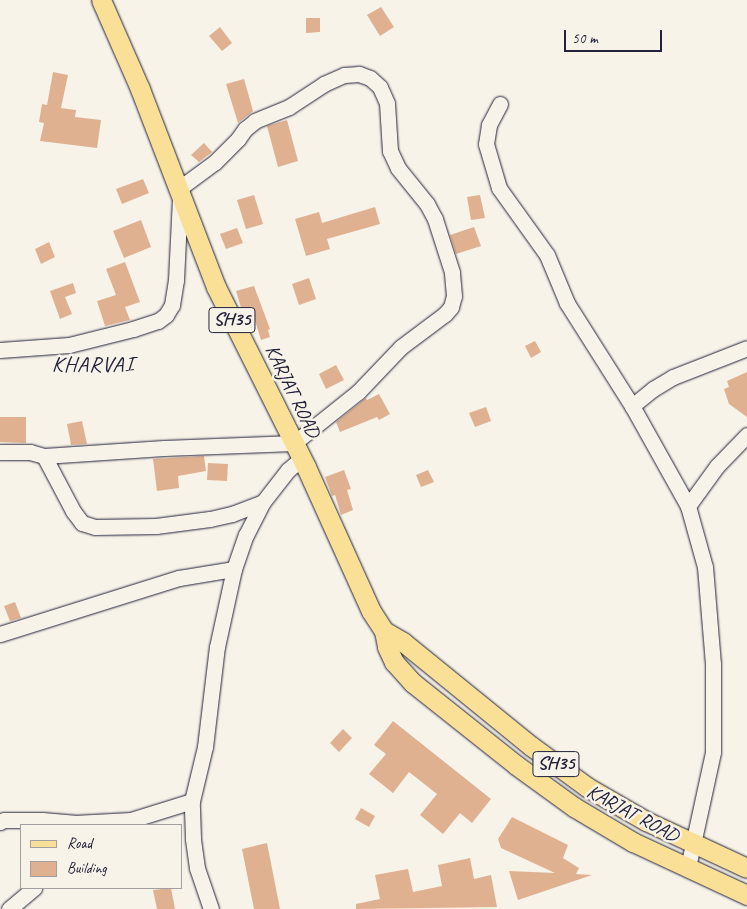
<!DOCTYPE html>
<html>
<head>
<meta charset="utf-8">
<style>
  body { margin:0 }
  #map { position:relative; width:747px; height:909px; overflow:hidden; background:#f7f3e8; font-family:Caveat,sans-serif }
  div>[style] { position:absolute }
  .building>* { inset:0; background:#e0b191 }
  .roads { filter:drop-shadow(0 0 1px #22223b) drop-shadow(0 0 1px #22223b) }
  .minor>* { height:15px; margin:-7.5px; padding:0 7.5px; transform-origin:7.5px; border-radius:7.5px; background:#f7f3e8 }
  .major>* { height:19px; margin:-9.5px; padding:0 9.5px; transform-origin:9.5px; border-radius:9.5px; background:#fadf96 }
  span { translate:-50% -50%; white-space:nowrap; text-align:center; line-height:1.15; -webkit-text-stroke:5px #f7f3e8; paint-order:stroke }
  .shield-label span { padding:1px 4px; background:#f7f3e8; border:1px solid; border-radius:4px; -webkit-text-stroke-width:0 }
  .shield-label { font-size:19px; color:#22223b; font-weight:700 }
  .street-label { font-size:20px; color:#22223b }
  .quarter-label { font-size:22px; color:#22223b; letter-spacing:1px }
  .legend { position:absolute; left:20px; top:824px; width:162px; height:65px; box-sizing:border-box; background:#f7f3e8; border:1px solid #a29fa3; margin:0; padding:6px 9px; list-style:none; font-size:15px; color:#22223b }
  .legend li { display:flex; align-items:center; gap:10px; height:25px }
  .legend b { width:25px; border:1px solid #a29fa3 }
  .scale { position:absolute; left:564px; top:30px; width:98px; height:22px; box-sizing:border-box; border:2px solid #22223b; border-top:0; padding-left:6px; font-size:15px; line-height:18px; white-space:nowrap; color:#22223b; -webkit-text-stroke:4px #f7f3e8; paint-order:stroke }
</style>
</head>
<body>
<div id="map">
  <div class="building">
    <div style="clip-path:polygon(381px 7px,394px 27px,380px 36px,367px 15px)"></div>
    <div style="clip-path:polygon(306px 18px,320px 18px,320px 32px,306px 33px)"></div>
    <div style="clip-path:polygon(220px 27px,232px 43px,222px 51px,209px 36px)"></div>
    <div style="clip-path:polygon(53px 72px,68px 75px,61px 108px,76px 110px,75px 117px,101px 120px,97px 148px,40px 141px,44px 123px,39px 122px,42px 104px,47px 105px)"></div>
    <div style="clip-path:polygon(244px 79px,253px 111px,238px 123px,226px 84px)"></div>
    <div style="clip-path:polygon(287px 120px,298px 161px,278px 167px,267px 126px)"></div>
    <div style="clip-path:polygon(204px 143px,212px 152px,199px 162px,191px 155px)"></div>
    <div style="clip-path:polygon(143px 179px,149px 193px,122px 204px,116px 189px)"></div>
    <div style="clip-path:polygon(254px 195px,263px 224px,246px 229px,237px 200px)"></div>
    <div style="clip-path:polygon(480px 195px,485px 218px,471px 220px,467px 197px)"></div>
    <div style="clip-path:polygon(375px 207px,380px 224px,327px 239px,330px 249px,306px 256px,295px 219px,319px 212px,322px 223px)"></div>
    <div style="clip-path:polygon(141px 220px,151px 247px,124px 258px,113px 231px)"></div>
    <div style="clip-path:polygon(474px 227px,481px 246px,456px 254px,450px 235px)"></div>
    <div style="clip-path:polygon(237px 228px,243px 243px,226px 249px,220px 234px)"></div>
    <div style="clip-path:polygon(49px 242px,55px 257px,41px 264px,35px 249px)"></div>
    <div style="clip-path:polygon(125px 262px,140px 302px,125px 307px,130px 320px,105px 326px,97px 301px,116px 295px,106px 269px)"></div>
    <div style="clip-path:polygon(309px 278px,316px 299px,299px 305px,292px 284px)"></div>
    <div style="clip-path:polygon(73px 283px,76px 293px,65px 297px,72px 314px,60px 319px,50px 291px)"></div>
    <div style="clip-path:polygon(254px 286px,270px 329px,268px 330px,270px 337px,261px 340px,251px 308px,242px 311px,236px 291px)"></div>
    <div style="clip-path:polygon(535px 341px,541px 352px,531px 358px,525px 346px)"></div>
    <div style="clip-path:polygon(336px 365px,344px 380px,326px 389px,319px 374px)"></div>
    <div style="clip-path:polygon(747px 372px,747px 417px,729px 404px,724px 389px,729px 387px,727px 381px)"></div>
    <div style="clip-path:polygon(379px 394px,390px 414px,379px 420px,377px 417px,340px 432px,336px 422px,366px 398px,367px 400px)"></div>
    <div style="clip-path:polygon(486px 407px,491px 421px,475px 427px,469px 413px)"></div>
    <div style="clip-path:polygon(0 417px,26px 417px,26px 443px,0 442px)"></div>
    <div style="clip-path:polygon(82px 421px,87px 444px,71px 445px,67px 424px)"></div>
    <div style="clip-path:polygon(204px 456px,206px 471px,178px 476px,179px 488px,157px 491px,153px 459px)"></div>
    <div style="clip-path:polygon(208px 463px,228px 464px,227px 481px,207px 480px)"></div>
    <div style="clip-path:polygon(344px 470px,351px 489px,347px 490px,353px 510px,341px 515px,335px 495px,332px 496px,325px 477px)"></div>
    <div style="clip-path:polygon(428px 470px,434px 482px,421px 487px,416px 475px)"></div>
    <div style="clip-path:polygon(15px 602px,21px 618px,10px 621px,4px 606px)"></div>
    <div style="clip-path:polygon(393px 721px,491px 799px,472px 823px,460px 813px,443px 834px,420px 815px,437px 794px,409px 772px,393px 793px,369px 774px,386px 754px,374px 745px)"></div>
    <div style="clip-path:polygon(343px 729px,352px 738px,339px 752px,330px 743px)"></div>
    <div style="clip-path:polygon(361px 808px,375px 816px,369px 827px,355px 819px)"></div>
    <div style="clip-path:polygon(512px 817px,568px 845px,563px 858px,579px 868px,576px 874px,592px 875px,518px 900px,509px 871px,555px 873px,501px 848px,498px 839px)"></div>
    <div style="clip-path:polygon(267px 843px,280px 909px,254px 909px,242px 849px)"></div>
    <div style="clip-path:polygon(470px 858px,474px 879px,491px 875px,497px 907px,356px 909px,356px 904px,380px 899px,375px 875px,408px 869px,413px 892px,442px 886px,438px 865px)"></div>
    <div style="clip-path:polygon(171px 888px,175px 909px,157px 909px,153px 890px)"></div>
  </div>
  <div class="roads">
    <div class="minor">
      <div style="left:500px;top:104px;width:24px;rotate:118deg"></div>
      <div style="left:489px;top:125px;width:19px;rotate:99deg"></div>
      <div style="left:486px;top:144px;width:46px;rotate:73.5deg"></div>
      <div style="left:499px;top:188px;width:82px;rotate:54.4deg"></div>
      <div style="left:547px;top:255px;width:52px;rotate:67.4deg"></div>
      <div style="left:567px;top:303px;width:122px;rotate:57.7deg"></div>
      <div style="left:0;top:350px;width:69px;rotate:-4.1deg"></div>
      <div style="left:69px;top:345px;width:66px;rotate:-14deg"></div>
      <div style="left:133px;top:329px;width:26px;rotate:-18deg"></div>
      <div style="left:158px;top:321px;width:10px;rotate:-37deg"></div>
      <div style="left:166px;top:315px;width:12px;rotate:-59deg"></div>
      <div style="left:172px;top:305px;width:25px;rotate:-81deg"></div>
      <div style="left:176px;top:280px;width:81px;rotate:-87.2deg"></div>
      <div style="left:0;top:452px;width:30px"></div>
      <div style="left:30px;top:452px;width:15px;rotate:16deg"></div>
      <div style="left:44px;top:456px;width:62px;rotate:62.2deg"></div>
      <div style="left:73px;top:511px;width:15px;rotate:53deg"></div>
      <div style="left:82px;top:523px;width:14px;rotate:17deg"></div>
      <div style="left:95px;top:527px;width:61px;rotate:-0.9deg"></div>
      <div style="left:156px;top:526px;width:54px;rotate:-7.4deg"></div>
      <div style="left:210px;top:519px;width:23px;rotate:-13deg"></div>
      <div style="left:232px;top:514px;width:33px;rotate:-21deg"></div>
      <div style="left:44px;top:456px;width:120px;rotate:-3.8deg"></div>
      <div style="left:164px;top:448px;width:130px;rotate:-2.2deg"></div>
      <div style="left:294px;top:443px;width:82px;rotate:-38.6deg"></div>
      <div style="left:358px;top:392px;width:62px;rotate:-46.3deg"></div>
      <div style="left:401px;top:347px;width:55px;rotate:-36.9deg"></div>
      <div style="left:445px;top:314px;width:9px;rotate:-49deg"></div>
      <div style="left:451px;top:307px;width:11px;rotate:-75deg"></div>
      <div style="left:454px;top:296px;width:24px;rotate:-95deg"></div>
      <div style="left:452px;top:272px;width:56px;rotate:-107.8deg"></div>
      <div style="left:435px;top:219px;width:17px;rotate:-118deg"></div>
      <div style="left:427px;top:204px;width:46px;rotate:-128.9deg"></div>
      <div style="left:398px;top:168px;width:19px;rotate:-115deg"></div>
      <div style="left:390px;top:151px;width:48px;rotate:-93.6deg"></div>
      <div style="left:387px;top:103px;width:17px;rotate:-114deg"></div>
      <div style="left:380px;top:87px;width:13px;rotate:-138deg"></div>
      <div style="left:370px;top:78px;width:12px;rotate:-160deg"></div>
      <div style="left:359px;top:74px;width:15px;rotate:176deg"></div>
      <div style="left:344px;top:75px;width:22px;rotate:156deg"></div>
      <div style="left:324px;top:84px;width:42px;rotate:146.7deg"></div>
      <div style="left:289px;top:107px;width:37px;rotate:158deg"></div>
      <div style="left:255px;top:121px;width:13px;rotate:141deg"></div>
      <div style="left:245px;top:129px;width:12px;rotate:125deg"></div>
      <div style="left:238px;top:139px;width:33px;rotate:135deg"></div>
      <div style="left:215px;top:162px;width:47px;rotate:143.6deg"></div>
      <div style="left:688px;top:506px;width:49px;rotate:-54.1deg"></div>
      <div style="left:717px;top:466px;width:43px;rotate:-45.9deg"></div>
      <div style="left:0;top:634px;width:188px;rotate:-17.4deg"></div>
      <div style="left:179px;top:578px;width:56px;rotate:-9.3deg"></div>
      <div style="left:0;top:822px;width:4px;rotate:-27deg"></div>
      <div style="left:4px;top:820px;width:38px"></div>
      <div style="left:42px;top:820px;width:32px;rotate:5deg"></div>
      <div style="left:74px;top:823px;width:57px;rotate:-3deg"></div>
      <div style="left:131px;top:820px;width:64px;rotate:-17.3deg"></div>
      <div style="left:688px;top:867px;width:118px;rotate:-77.7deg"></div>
      <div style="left:713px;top:752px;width:88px;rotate:-90deg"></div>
      <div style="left:713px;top:664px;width:97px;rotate:-94.7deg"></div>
      <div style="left:705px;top:567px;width:63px;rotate:-105.6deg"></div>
      <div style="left:688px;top:506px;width:115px;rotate:-119.2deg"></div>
      <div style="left:632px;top:406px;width:27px;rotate:-39deg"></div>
      <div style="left:653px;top:389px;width:23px;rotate:-31deg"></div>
      <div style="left:673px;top:377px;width:79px;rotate:-21.4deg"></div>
      <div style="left:9px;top:909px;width:33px;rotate:-40deg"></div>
      <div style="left:211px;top:909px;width:43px;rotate:-108.9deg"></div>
      <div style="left:197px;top:868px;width:30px;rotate:-98deg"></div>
      <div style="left:193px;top:838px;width:37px;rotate:-92deg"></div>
      <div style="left:192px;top:801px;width:56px;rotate:-76.5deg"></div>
      <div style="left:205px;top:747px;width:101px;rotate:-83.2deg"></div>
      <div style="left:217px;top:647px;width:80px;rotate:-77.7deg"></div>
      <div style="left:234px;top:569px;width:36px;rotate:-71deg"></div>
      <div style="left:246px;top:535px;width:37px;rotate:-63deg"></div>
      <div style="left:263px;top:502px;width:41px;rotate:-52deg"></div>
      <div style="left:288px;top:470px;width:17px;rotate:-40deg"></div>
    </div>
    <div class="major">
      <div style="left:101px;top:0;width:97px;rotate:66.3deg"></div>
      <div style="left:140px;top:89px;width:212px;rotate:69deg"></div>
      <div style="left:216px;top:287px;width:201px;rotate:63.4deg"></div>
      <div style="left:306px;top:467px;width:158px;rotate:65.7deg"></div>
      <div style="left:371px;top:611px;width:24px;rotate:57deg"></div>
      <div style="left:384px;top:631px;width:16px;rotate:79deg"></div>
      <div style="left:387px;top:647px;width:17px;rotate:65deg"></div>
      <div style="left:394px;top:662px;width:28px;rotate:48deg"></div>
      <div style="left:413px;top:683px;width:132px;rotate:38.5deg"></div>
      <div style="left:516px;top:765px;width:72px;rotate:35.9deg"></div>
      <div style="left:574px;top:807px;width:69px;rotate:30.7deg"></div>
      <div style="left:633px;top:842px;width:126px;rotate:24.9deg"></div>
      <div style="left:384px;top:631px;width:22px;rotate:30deg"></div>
      <div style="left:403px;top:642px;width:165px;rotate:39.1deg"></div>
      <div style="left:531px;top:746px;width:69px;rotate:36.2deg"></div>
      <div style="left:587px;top:787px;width:68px;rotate:30deg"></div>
      <div style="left:646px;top:821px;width:111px;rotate:25deg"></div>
    </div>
  </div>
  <div class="shield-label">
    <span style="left:232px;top:320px">SH35</span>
    <span style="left:556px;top:764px">SH35</span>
  </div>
  <div class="street-label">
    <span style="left:293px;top:391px;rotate:64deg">KARJAT ROAD</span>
    <span style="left:633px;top:813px;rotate:28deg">KARJAT ROAD</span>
  </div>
  <div class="quarter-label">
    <span style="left:93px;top:365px">KHARVAI</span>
  </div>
  <ul class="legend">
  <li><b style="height:6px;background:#fadf96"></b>Road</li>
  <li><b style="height:14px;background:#e0b191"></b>Building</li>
  </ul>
  <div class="scale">50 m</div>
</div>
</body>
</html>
